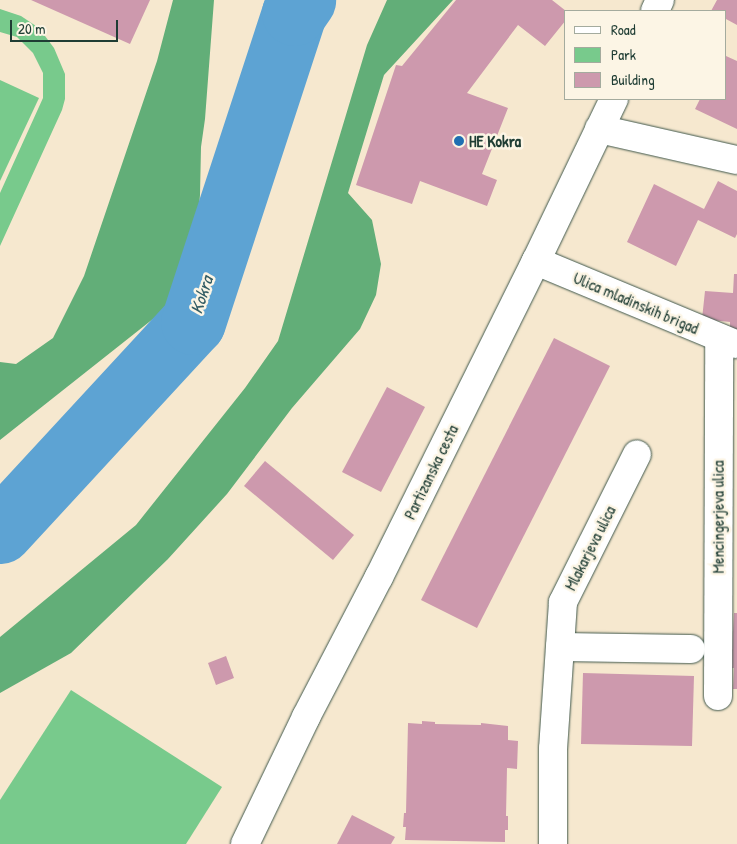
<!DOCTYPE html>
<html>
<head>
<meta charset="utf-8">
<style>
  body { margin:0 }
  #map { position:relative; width:737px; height:844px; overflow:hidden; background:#f6e8cf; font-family:"Patrick Hand",sans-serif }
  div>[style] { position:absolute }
  .green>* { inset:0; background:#78ca8c }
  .forest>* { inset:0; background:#62ae78 }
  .river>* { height:65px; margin:-32.5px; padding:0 32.5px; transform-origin:32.5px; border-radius:32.5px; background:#5da3d3 }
  .building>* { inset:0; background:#cd99ad }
  .roads { filter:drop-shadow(0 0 1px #3f574b) drop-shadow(0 0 1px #3f574b) }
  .minor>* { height:28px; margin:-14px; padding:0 14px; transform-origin:14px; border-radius:14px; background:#fff }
  .dots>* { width:14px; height:14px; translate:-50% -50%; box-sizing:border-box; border:2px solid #fcf5e5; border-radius:50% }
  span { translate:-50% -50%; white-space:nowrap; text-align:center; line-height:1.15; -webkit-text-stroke:5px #fcf5e5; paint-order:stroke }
  .poi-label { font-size:16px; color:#1f3d34; font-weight:700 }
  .left { translate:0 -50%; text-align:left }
  .street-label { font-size:16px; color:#1f3d34 }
  .water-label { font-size:18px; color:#325c64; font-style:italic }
  .legend { position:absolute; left:564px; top:10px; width:162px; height:90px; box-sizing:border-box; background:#fcf5e5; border:1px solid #a4ab9e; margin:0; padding:6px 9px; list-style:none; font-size:15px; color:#1f3d34 }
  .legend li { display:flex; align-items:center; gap:10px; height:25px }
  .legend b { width:25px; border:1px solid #a4ab9e }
  .scale { position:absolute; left:10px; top:20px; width:108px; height:22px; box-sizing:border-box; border:2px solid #1f3d34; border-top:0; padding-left:6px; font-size:15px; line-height:18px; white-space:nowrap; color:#1f3d34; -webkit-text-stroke:4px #fcf5e5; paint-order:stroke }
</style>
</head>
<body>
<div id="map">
  <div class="green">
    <div style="clip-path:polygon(0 9px,21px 16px,39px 28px,54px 48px,65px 74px,65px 99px,62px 110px,0 246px,0 193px,43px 98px,43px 73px,33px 53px,17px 37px,0 32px)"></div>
    <div style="clip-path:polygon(0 80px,39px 98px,0 181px)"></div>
    <div style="clip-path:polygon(71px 690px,222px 787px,186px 844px,0 844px,0 800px)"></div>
  </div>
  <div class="forest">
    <div style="clip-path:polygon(173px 0,214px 0,205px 119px,201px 147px,200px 195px,195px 257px,174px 297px,158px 315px,0 440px,0 362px,16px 364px,53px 338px,84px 276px,157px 61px)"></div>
    <div style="clip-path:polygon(387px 0,453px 0,384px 75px,348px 193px,372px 220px,381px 264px,376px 295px,360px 329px,292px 408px,227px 494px,168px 559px,71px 653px,0 693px,0 637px,136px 525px,245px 388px,278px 341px,367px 45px)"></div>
  </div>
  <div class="river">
    <div style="left:0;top:531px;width:284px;rotate:-47.3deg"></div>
    <div style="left:193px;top:322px;width:325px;rotate:-71.9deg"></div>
    <div style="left:294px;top:13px;width:16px;rotate:-55deg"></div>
  </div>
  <div class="building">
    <div style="clip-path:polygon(31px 0,150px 0,130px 44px)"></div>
    <div style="clip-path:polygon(456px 0,552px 0,566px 11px,566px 20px,545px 46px,518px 25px,467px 93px,508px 108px,482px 174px,497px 180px,487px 206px,420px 181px,412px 204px,356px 185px,396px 65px,402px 66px)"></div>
    <div style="clip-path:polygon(717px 0,737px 0,737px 25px,726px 19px,726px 11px,711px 11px)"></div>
    <div style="clip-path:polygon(726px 56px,737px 61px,737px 129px,695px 109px,700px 99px,726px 99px)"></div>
    <div style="clip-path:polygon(718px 181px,737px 191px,737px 234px,735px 238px,698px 220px,676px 266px,627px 242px,654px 184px,704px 209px)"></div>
    <div style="clip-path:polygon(734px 274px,737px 274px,737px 330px,730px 329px,730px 322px,702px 319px,705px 291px,733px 293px)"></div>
    <div style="clip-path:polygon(554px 338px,610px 366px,477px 628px,421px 600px)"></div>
    <div style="clip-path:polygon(387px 387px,425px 407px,381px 492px,342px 472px)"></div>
    <div style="clip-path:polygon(265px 461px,354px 535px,333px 560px,244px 486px)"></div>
    <div style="clip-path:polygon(734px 613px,737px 613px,737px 689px,733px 689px,734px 668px,731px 668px)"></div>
    <div style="clip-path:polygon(226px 656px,234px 678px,216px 685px,208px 663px)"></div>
    <div style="clip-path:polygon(583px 673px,694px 676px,692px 746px,581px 744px)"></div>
    <div style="clip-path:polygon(422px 721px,435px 722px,435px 724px,481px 725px,481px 723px,508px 726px,508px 740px,518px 741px,517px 769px,507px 768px,506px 816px,508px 816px,508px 830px,505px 830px,505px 842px,405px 840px,406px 827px,403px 827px,404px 813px,406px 813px,408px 723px,422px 724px)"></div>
    <div style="clip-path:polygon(352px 815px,395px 837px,391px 844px,337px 844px)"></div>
  </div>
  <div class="roads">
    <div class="minor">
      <div style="left:655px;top:11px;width:12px;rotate:-66deg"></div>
      <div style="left:599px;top:129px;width:141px;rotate:12.7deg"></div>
      <div style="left:536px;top:261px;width:216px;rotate:22.6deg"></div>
      <div style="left:560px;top:647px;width:131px;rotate:0.9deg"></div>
      <div style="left:718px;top:696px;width:358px;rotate:-89.8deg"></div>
      <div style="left:245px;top:844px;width:141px;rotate:-64.3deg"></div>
      <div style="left:306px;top:717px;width:158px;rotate:-62.5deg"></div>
      <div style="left:379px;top:577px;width:353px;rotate:-63.6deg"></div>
      <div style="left:536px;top:261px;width:180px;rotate:-64.3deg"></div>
      <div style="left:553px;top:844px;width:95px;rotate:-90deg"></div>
      <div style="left:553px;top:749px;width:147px;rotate:-86.1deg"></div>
      <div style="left:563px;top:602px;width:165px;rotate:-63.4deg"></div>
    </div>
  </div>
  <div class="dots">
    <div style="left:459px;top:141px;background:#1f6fb2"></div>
  </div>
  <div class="poi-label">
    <span class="left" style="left:469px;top:141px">HE Kokra</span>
  </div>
  <div class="street-label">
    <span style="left:636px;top:303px;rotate:23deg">Ulica mladinskih brigad</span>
    <span style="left:431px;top:472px;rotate:-64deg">Partizanska cesta</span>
    <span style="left:718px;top:517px;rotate:-90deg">Mencingerjeva ulica</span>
    <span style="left:590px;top:548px;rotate:-63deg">Mlakarjeva ulica</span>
  </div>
  <div class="water-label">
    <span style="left:202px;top:295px;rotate:-72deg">Kokra</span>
  </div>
  <ul class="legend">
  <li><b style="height:6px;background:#fff"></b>Road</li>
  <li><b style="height:14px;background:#78ca8c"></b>Park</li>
  <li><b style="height:14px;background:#cd99ad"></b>Building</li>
  </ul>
  <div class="scale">20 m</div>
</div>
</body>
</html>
